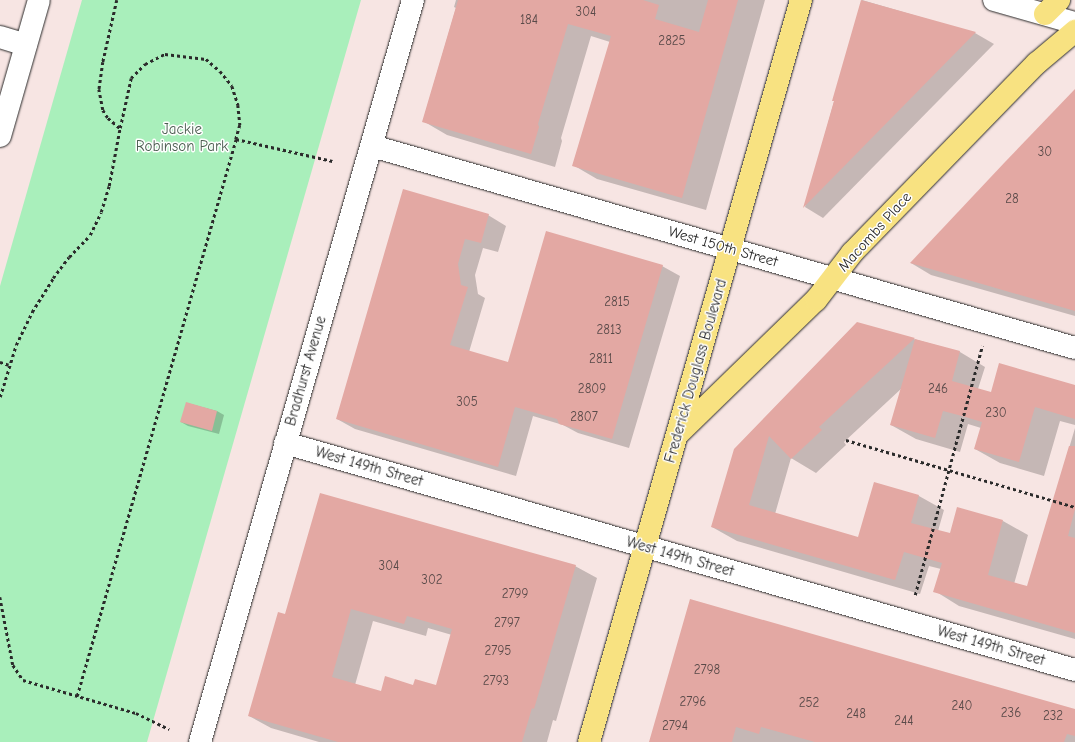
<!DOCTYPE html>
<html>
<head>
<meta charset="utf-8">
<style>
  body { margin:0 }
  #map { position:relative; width:1075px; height:742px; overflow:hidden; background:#f7e5e3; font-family:"Comic Neue",sans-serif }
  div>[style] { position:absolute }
  .green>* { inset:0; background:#a9efbb }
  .shadow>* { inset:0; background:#0003 }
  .building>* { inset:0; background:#e3a8a3 }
  .path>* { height:2.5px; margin-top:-1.25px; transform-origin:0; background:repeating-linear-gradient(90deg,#2b2b2b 0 3px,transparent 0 6px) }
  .roads { filter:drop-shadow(0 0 1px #2b2b2b) drop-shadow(0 0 1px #2b2b2b) }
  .minor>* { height:22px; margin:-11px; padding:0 11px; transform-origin:11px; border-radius:11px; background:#fff }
  .major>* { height:22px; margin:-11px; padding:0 11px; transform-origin:11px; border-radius:11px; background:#f8e281 }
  span { translate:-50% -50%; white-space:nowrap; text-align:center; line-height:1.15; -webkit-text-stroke:3px #fff; paint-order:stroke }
  .number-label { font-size:13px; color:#594a49 }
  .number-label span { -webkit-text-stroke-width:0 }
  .park-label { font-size:15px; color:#4a5c4f }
  .street-label { font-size:15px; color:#2b2b2b }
</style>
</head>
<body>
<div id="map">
  <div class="green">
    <div style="clip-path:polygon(82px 0,361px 0,147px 742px,0 742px,0 286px)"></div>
  </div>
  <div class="shadow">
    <div style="clip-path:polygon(456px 0,765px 0,706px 210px,597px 179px,573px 165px,610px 42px,591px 36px,561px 138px,562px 141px,555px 167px,447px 135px,423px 121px,456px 8px,454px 7px)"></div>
    <div style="clip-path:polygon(862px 0,975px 33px,994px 44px,823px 218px,805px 207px)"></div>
    <div style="clip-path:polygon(1075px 90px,1075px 316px,931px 275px,911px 263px)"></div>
    <div style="clip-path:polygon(404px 191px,488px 215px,506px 226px,498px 252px,483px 248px,475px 275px,478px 294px,485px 298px,469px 352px,509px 363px,662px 266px,680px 276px,629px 448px,578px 433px,563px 425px,533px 416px,516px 476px,355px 429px,337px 419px)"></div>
    <div style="clip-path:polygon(857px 323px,960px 352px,985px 367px,978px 389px,991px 393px,1075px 386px,1075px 425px,1060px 421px,1044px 476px,1000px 463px,975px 449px,981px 428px,968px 424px,960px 452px,916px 439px,891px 425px,902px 388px,844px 442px,846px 445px,816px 473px,791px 458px,775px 514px,859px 538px,875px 483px,919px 496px,944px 510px,938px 531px,950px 534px,1003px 521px,1028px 535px,1014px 584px,1028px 588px,1075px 428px,1075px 639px,959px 606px,935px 591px,941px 569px,929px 566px,920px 594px,737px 541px,712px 527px,735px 449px)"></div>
    <div style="clip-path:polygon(187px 403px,217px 411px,224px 415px,219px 434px,188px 426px,181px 422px)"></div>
    <div style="clip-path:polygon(evenodd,575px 566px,597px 578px,556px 721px,553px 720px,547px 742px,319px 742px,271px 728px,249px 716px,286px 615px,575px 566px,373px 621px,426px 636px,428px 628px,452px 635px,437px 686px,414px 686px,382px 692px,355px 685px,373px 621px)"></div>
    <div style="clip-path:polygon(691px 600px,1075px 711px,1075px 742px,650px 742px)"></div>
  </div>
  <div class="building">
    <div style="clip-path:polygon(458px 0,643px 0,659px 5px,655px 19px,699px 32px,708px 0,738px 0,682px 198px,572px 166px,611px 36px,568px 24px,538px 124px,539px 127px,531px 154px,422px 122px)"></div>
    <div style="clip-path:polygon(861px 0,976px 32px,803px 208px,834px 101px,832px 101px)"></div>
    <div style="clip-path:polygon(1075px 89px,1075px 311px,910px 263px,1005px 162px)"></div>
    <div style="clip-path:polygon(403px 189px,489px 214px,481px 243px,465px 239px,458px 264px,461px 285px,468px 287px,450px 345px,508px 362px,546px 231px,663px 265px,612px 439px,559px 424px,557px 419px,515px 407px,498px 467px,336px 419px)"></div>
    <div style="clip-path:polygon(857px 322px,915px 338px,819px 427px,822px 430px,791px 459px,769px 436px,749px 505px,858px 537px,874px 482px,919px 495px,911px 523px,950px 533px,957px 507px,1003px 520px,988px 575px,1027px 586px,1069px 446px,1075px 446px,1075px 509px,1068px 536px,1075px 538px,1075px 633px,933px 592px,942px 563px,904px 552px,895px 580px,711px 527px,734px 449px)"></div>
    <div style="clip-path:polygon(915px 339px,960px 351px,952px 381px,991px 392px,999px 363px,1075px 385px,1075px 419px,1035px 407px,1019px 462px,974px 449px,982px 422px,962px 416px,943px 411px,935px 438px,890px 425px)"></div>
    <div style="clip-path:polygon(186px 402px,217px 411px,212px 431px,180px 422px)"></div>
    <div style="clip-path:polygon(evenodd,320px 493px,576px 565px,534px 709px,532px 708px,522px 742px,338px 742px,248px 716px,278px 612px,285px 614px,320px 493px,351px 609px,404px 624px,407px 616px,452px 629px,436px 685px,415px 679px,413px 685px,385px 676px,381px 691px,332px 677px,351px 609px)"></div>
    <div style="clip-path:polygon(690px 599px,1075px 709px,1075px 736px,1067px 734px,1064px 742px,815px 742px,761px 727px,759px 734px,736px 727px,732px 742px,649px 742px)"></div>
  </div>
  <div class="path">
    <div style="left:117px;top:0;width:64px;rotate:102.7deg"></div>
    <div style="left:103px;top:62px;width:27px;rotate:98deg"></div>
    <div style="left:99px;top:89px;width:21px;rotate:79deg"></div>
    <div style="left:103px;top:110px;width:9px;rotate:58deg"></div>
    <div style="left:108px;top:118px;width:16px;rotate:40deg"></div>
    <div style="left:0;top:362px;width:9px;rotate:18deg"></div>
    <div style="left:0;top:397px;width:54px;rotate:-72.9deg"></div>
    <div style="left:16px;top:345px;width:37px;rotate:-64deg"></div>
    <div style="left:32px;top:312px;width:40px;rotate:-58deg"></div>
    <div style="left:53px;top:278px;width:26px;rotate:-53deg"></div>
    <div style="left:69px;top:257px;width:30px;rotate:-46deg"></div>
    <div style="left:90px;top:235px;width:25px;rotate:-64deg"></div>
    <div style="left:101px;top:212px;width:27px;rotate:-73deg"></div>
    <div style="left:109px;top:186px;width:59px;rotate:-79.3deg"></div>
    <div style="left:120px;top:128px;width:51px;rotate:-77.6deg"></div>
    <div style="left:131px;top:78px;width:20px;rotate:-45deg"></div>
    <div style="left:145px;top:64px;width:22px;rotate:-27deg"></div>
    <div style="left:165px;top:54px;width:41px;rotate:7deg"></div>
    <div style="left:206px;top:59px;width:18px;rotate:41deg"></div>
    <div style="left:220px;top:71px;width:19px;rotate:51deg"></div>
    <div style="left:232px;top:86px;width:20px;rotate:72deg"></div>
    <div style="left:238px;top:105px;width:20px;rotate:84deg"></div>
    <div style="left:240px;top:125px;width:15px;rotate:106deg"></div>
    <div style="left:236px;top:139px;width:99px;rotate:12.8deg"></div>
    <div style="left:846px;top:440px;width:239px;rotate:16.3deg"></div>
    <div style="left:915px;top:595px;width:258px;rotate:-74.9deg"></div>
    <div style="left:0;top:597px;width:69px;rotate:79.2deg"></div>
    <div style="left:13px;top:665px;width:18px;rotate:56deg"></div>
    <div style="left:23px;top:680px;width:118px;rotate:16.3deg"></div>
    <div style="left:136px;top:713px;width:37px;rotate:26deg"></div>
    <div style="left:77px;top:696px;width:579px;rotate:-74.07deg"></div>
  </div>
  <div class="roads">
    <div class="minor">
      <div style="left:994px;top:0;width:84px;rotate:15.9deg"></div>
      <div style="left:0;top:37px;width:27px;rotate:17deg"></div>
      <div style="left:0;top:136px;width:141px;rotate:-74deg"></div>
      <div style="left:372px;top:146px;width:731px;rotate:16.03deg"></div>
      <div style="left:285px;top:443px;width:822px;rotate:16.03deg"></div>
      <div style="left:200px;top:742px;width:772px;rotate:-73.98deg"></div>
    </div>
    <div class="major">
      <div style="left:1045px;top:14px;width:20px;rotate:-45deg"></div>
      <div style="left:678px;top:434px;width:192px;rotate:-44.2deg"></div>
      <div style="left:816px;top:300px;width:59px;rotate:-52.5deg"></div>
      <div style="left:852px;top:253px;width:265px;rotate:-45.8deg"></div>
      <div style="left:1037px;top:63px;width:50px;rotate:-40.1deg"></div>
      <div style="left:589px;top:742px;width:772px;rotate:-74.05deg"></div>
    </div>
  </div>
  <div class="number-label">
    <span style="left:586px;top:12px">304</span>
    <span style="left:529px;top:20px">184</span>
    <span style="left:672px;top:41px">2825</span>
    <span style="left:1045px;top:152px">30</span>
    <span style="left:1012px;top:199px">28</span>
    <span style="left:617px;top:302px">2815</span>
    <span style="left:609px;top:330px">2813</span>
    <span style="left:601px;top:359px">2811</span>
    <span style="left:592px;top:389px">2809</span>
    <span style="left:938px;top:389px">246</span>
    <span style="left:467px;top:402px">305</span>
    <span style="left:996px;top:413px">230</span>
    <span style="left:584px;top:417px">2807</span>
    <span style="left:389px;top:566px">304</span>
    <span style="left:432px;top:580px">302</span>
    <span style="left:515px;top:594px">2799</span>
    <span style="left:507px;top:623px">2797</span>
    <span style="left:498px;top:651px">2795</span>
    <span style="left:707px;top:670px">2798</span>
    <span style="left:496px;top:681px">2793</span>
    <span style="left:693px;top:702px">2796</span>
    <span style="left:809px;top:703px">252</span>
    <span style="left:962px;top:706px">240</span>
    <span style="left:1011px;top:713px">236</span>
    <span style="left:856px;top:714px">248</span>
    <span style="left:1053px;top:716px">232</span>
    <span style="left:904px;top:721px">244</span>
    <span style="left:675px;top:726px">2794</span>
  </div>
  <div class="park-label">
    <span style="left:182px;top:138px">Jackie<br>Robinson Park</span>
  </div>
  <div class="street-label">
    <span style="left:875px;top:232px;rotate:-48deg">Macombs Place</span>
    <span style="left:723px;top:247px;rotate:16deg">West 150th Street</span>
    <span style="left:306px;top:371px;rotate:-74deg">Bradhurst Avenue</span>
    <span style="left:696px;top:371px;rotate:-74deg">Frederick Douglass Boulevard</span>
    <span style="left:369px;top:467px;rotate:16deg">West 149th Street</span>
    <span style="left:680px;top:557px;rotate:16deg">West 149th Street</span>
    <span style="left:991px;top:646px;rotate:16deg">West 149th Street</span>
  </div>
</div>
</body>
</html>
